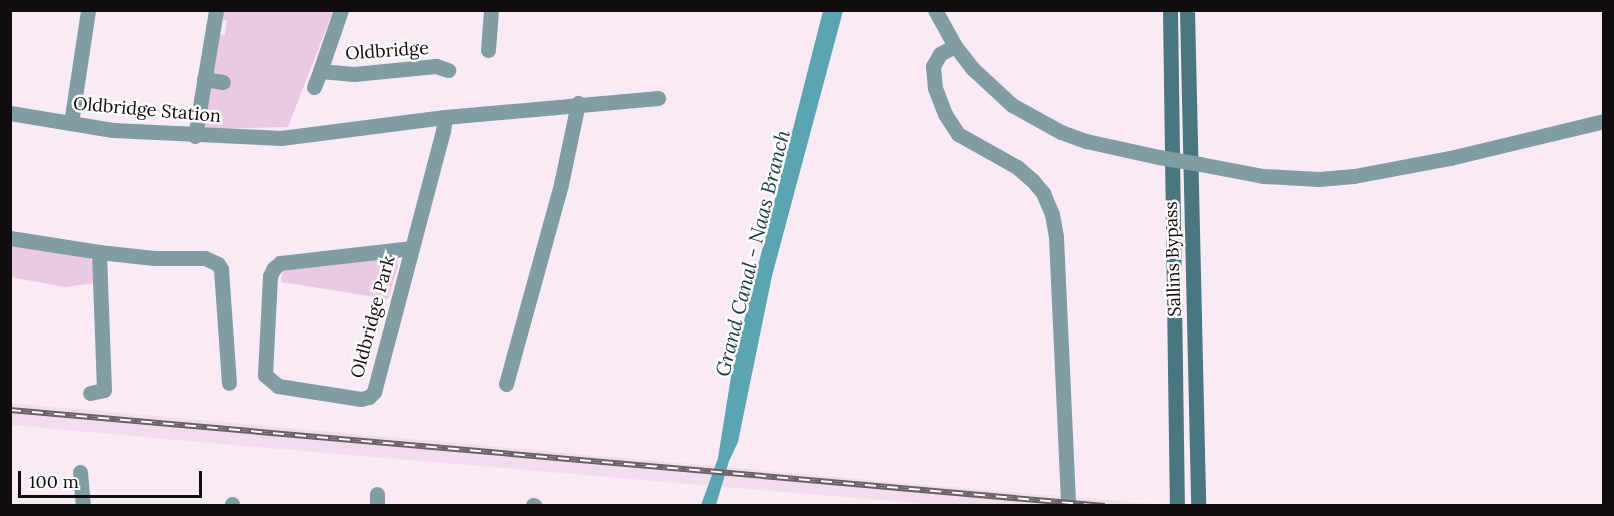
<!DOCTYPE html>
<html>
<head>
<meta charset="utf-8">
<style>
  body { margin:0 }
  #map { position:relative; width:1614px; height:516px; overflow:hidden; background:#f9eaf5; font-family:Lora,serif }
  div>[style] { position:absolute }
  .built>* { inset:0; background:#f2ddec }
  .green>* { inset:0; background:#ecc9e2 }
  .water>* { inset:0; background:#5ca4b3 }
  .minor>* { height:15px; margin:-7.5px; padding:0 7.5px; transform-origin:7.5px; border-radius:7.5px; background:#809da4 }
  .tertiary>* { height:15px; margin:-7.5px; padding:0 7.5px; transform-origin:7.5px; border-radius:7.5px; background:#809da4 }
  .secondary>* { height:15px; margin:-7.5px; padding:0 7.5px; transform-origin:7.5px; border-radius:7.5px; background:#49767f }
  .rail>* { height:6px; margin-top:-3px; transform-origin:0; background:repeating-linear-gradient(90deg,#fffcfe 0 11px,#696167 0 22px); box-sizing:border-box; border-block:2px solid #696167 }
  .tertiary-bridge>* { height:15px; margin:-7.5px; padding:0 7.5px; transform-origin:7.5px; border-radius:7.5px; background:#809da4 }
  span { translate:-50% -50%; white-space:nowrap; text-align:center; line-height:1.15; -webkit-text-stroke:5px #fffcfe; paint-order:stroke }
  .street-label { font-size:18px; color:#110c0f }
  .water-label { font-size:20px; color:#1b3e45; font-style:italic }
  .frame { position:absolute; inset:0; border:12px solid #110c0f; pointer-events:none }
  .scale { position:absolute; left:18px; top:471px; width:184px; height:27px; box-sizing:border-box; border:3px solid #110c0f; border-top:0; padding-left:8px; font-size:18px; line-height:21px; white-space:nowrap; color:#110c0f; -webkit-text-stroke:4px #fffcfe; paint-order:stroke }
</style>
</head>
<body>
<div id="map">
  <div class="built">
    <div style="clip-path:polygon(10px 403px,880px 481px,1167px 505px,937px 505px,221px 444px,11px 425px)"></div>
  </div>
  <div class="green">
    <div style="clip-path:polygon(221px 11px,333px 11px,288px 127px,207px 129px,202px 122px,208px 86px,226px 89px,227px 79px,210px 76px,217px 34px,225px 35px,227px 21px,219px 19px)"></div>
    <div style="clip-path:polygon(10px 244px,87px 256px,94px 263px,95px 283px,65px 287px,11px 277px)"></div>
    <div style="clip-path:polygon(397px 257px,398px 266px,388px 299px,281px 282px,283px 269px)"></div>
  </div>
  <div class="water">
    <div style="clip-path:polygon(823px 11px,843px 11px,772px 276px,738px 442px,729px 461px,716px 505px,701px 505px,718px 458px,733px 364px)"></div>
  </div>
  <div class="minor">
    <div style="left:341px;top:10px;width:65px;rotate:109deg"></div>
    <div style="left:320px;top:71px;width:34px;rotate:5deg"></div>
    <div style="left:354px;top:74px;width:82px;rotate:-5.6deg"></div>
    <div style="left:436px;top:66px;width:13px;rotate:18deg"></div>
    <div style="left:955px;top:46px;width:17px;rotate:152deg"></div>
    <div style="left:940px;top:54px;width:14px;rotate:120deg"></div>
    <div style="left:933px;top:66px;width:22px;rotate:85deg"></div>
    <div style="left:935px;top:88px;width:28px;rotate:69deg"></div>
    <div style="left:945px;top:114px;width:24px;rotate:57deg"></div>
    <div style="left:958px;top:134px;width:68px;rotate:29.2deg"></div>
    <div style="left:1017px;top:167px;width:21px;rotate:41deg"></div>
    <div style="left:1033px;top:181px;width:16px;rotate:50deg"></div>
    <div style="left:1043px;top:193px;width:23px;rotate:67deg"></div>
    <div style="left:1052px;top:214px;width:23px;rotate:80deg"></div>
    <div style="left:1056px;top:237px;width:269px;rotate:87.4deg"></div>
    <div style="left:488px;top:50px;width:40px;rotate:-85.7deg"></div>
    <div style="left:204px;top:79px;width:19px;rotate:9deg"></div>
    <div style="left:314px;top:87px;width:17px;rotate:-69deg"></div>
    <div style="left:10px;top:113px;width:104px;rotate:9.4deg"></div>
    <div style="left:113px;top:130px;width:168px;rotate:2.7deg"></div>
    <div style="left:281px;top:138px;width:165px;rotate:-7.3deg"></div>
    <div style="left:445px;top:117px;width:214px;rotate:-5.1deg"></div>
    <div style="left:71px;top:123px;width:114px;rotate:-81.4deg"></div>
    <div style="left:195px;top:136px;width:128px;rotate:-80.5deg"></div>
    <div style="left:10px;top:238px;width:90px;rotate:8.9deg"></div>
    <div style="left:99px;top:252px;width:55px;rotate:6.2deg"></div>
    <div style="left:154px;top:258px;width:51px"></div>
    <div style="left:205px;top:258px;width:14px;rotate:25deg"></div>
    <div style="left:218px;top:264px;width:6px;rotate:59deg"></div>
    <div style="left:221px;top:269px;width:114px;rotate:86deg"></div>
    <div style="left:412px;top:248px;width:133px;rotate:173.5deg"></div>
    <div style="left:280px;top:263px;width:8px;rotate:140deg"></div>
    <div style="left:274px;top:268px;width:9px;rotate:117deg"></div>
    <div style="left:270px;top:276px;width:99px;rotate:92.9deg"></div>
    <div style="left:265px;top:375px;width:17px;rotate:40deg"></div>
    <div style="left:278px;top:386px;width:84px;rotate:8.9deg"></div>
    <div style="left:361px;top:399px;width:8px;rotate:-14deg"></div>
    <div style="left:369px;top:397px;width:7px;rotate:-45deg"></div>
    <div style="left:374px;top:392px;width:270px;rotate:-75.2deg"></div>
    <div style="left:443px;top:131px;width:14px;rotate:-82deg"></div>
    <div style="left:506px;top:384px;width:207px;rotate:-74.6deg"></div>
    <div style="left:561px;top:184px;width:83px;rotate:-78.1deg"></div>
    <div style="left:90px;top:393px;width:14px;rotate:-12deg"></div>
    <div style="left:104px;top:390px;width:138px;rotate:-92.1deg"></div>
    <div style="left:80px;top:472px;width:34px;rotate:85deg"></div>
    <div style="left:232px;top:504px;width:2px;rotate:90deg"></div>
    <div style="left:533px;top:505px;width:2px;rotate:27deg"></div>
    <div style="left:377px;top:506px;width:12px;rotate:-90deg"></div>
  </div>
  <div class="tertiary">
    <div style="left:935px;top:10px;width:41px;rotate:60.9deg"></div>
    <div style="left:955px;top:46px;width:28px;rotate:52deg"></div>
    <div style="left:972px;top:68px;width:54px;rotate:42.8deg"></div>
    <div style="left:1012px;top:105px;width:56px;rotate:28.9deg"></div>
    <div style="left:1061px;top:132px;width:27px;rotate:20deg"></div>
    <div style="left:1086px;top:141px;width:75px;rotate:12.4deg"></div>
    <div style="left:1200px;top:164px;width:64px;rotate:10.8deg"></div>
    <div style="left:1263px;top:176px;width:56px;rotate:3.1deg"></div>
    <div style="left:1319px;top:179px;width:35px;rotate:-5deg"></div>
    <div style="left:1354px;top:176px;width:98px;rotate:-10.6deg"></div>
    <div style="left:1450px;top:158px;width:158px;rotate:-13.5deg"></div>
  </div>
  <div class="secondary">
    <div style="left:1170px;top:10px;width:496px;rotate:89.2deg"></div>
    <div style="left:1187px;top:10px;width:496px;rotate:88.7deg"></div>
  </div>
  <div class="rail">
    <div style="left:10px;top:410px;width:1099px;rotate:5.01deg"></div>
  </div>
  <div class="tertiary-bridge">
    <div style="left:1159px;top:157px;width:42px;rotate:9.7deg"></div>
  </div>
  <div class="street-label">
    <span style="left:387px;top:51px;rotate:-4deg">Oldbridge</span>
    <span style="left:147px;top:110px;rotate:5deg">Oldbridge Station</span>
    <span style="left:1173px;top:259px;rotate:-92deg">Sallins Bypass</span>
    <span style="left:373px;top:317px;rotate:-75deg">Oldbridge Park</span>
  </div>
  <div class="water-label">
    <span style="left:752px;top:253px;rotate:-76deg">Grand Canal - Naas Branch</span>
  </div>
  <div class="frame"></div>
  <div class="scale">100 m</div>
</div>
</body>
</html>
